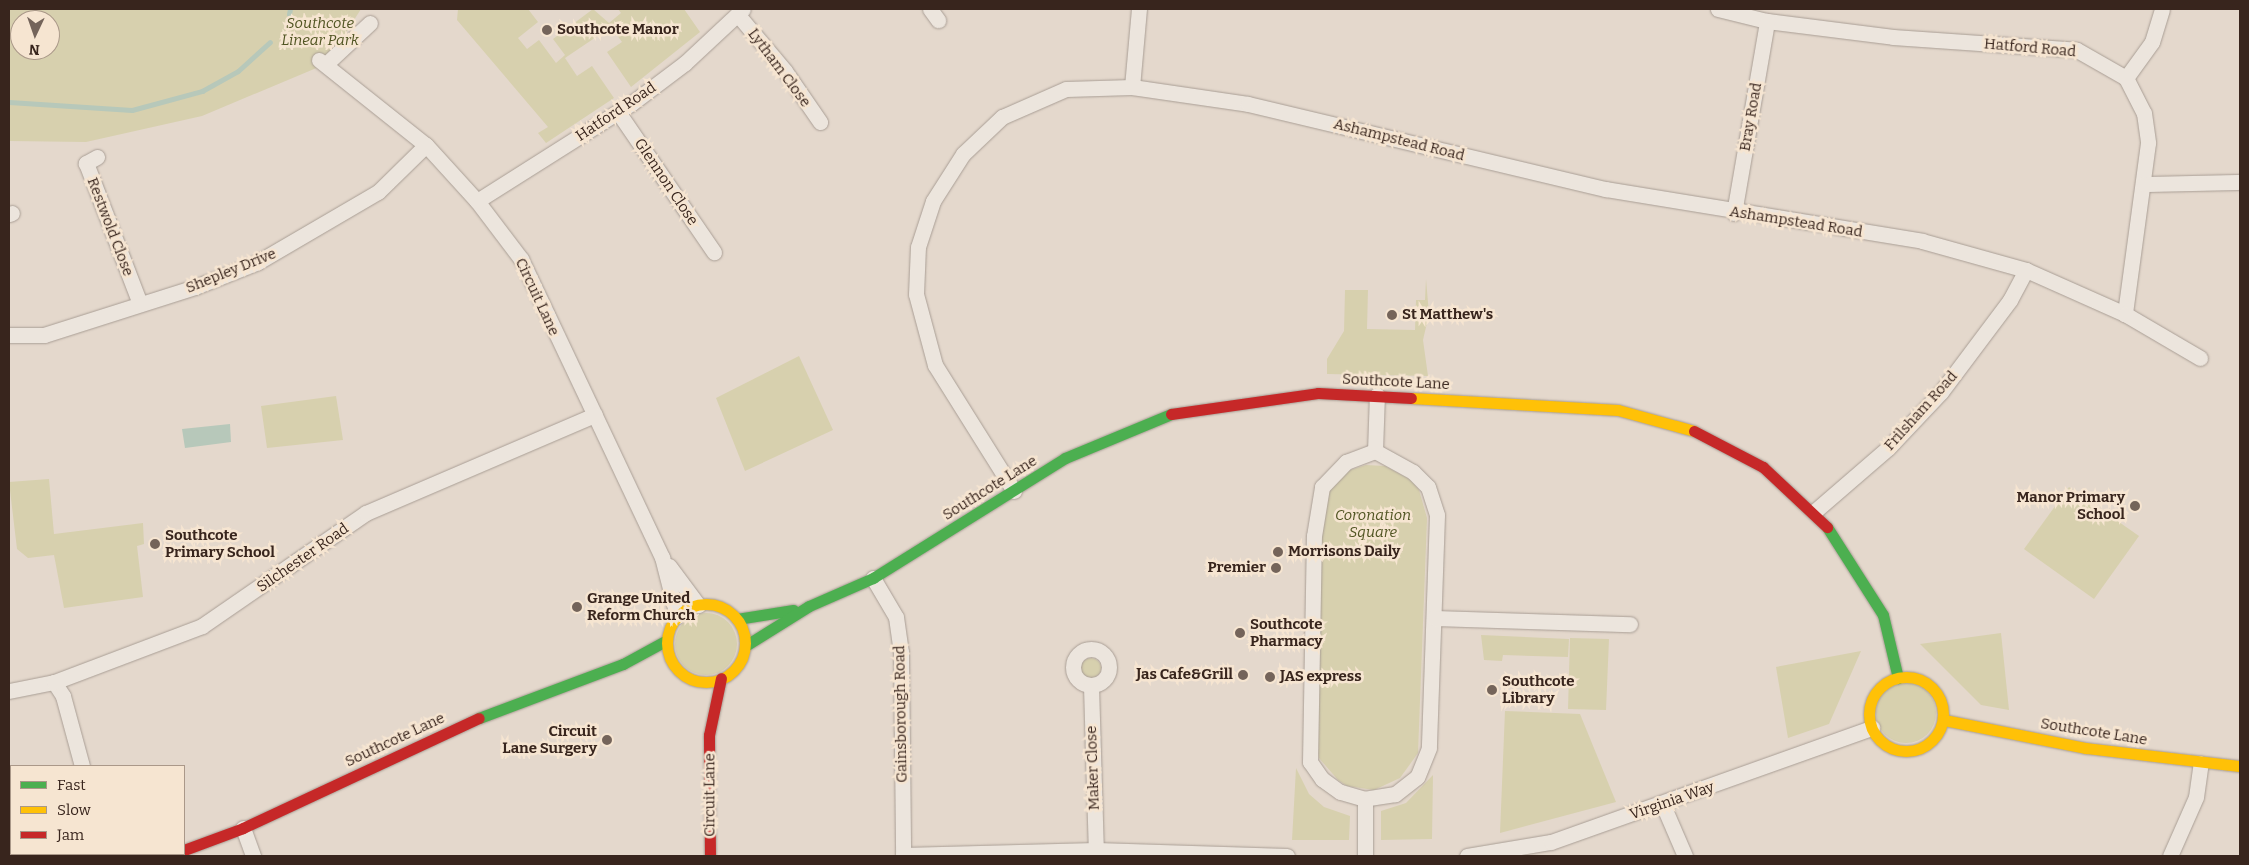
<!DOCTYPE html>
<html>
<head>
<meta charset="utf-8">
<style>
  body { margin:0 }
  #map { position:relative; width:2249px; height:865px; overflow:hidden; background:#e4d8cc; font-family:Bitter,serif }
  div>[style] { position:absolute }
  .green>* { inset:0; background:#d7d0ae }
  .round { border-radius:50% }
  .water>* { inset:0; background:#b7c8ba }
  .stream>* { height:5px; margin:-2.5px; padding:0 2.5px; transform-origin:2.5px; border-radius:2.5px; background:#b7c8ba }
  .roads { filter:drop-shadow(0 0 1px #a99e95) drop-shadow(0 0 1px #a99e95) }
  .street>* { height:15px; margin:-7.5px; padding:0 7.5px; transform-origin:7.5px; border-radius:7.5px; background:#ece5dd }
  .street>.ring { margin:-7.5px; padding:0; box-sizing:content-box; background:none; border:15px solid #ece5dd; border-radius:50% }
  .fast>* { height:11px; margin:-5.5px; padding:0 5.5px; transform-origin:5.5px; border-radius:5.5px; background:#4caf50 }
  .slow>* { height:11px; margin:-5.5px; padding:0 5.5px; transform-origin:5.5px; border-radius:5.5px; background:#ffc107 }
  .slow>.ring { margin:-5.5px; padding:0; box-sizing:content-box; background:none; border:11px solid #ffc107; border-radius:50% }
  .jam>* { height:11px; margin:-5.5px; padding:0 5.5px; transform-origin:5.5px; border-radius:5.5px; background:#c62828 }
  .dots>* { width:14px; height:14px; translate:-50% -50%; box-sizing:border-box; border:2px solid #f6e5d1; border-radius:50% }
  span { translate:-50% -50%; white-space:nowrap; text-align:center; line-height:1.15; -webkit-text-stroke:5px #f6e5d1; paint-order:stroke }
  .park-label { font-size:15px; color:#515523; font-style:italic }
  .poi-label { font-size:15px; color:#38251d; font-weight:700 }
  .left { translate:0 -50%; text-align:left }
  .right { translate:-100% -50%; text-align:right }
  .street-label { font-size:15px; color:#38251d }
  .frame { position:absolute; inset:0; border:10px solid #38251d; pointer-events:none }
  .legend { position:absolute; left:10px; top:765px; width:175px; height:90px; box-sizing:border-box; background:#f6e5d1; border:1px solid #aa9889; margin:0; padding:6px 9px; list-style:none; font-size:15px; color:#38251d }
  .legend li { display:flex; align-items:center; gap:10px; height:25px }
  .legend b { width:25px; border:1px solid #aa9889 }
  .north { position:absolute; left:10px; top:10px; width:50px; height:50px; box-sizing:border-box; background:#f6e5d1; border:1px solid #aa9889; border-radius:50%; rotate:183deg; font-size:14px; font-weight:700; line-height:20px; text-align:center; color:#38251d }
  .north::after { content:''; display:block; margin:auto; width:18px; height:22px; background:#74645a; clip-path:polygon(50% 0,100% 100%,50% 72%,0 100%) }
</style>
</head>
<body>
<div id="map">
  <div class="green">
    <div style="clip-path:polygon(evenodd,9px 9px,361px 9px,326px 64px,202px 116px,86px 142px,9px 141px,9px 9px,20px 20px,50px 20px,50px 50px,20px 50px,20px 20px)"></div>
    <div style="clip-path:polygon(458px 9px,528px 9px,538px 22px,518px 38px,527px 49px,539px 40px,556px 63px,565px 55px,553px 39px,593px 9px,609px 23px,621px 13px,618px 9px,684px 9px,700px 32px,631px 87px,607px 52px,622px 42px,611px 27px,565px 58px,577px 76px,592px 66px,614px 98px,546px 143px,538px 133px,548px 127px,457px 20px)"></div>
    <div style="clip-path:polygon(1426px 279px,1429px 314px,1423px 340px,1428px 376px,1327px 374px,1327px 359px,1344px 331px,1345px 290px,1368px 290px,1367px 329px,1415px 330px,1416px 300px,1425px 300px)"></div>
    <div style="clip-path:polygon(799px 356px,833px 430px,745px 471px,716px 398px)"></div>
    <div style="clip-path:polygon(336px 396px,343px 440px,267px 448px,261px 406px)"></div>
    <div style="clip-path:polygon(1366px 465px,1385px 466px,1411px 480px,1419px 490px,1427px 518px,1418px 753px,1400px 778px,1374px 790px,1347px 786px,1338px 780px,1319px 758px,1316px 746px,1322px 506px,1332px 483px,1347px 471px)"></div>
    <div style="clip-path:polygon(49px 479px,54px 534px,143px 523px,144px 544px,137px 546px,143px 597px,64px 608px,54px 555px,28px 558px,17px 549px,9px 482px)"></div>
    <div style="clip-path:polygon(2069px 487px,2139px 536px,2094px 599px,2024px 549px)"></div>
    <div class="round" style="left:675px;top:613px;width:62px;height:62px"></div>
    <div style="clip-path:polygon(2001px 633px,2009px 710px,1981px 705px,1920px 644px)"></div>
    <div style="clip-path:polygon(1481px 635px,1569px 639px,1568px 657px,1503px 655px,1502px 661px,1484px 660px)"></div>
    <div style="clip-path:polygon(1570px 638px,1609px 639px,1606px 710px,1568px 709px)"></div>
    <div style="clip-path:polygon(1861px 651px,1829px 724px,1788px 738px,1776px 667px)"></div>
    <div class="round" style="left:1081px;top:658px;width:20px;height:20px"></div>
    <div class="round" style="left:1876px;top:683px;width:60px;height:60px"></div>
    <div style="clip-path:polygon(1505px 711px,1580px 714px,1616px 802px,1500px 833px)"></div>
    <div style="clip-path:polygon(1296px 768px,1309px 794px,1324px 807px,1350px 816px,1349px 840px,1292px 840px)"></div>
    <div style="clip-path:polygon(1433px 775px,1432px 839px,1381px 840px,1381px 811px,1406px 803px)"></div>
  </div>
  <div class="water">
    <div style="clip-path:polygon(230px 424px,231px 442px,185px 448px,182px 429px)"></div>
  </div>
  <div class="stream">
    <div style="left:289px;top:14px;width:5px;rotate:-79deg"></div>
    <div style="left:9px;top:102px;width:123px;rotate:3.7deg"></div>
    <div style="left:132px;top:110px;width:73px;rotate:-15.2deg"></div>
    <div style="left:202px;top:91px;width:41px;rotate:-29.1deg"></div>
    <div style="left:238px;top:71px;width:43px;rotate:-42.2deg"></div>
  </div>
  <div class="roads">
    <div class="street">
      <div style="left:930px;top:9px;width:14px;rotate:54deg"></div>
      <div style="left:1718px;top:9px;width:50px;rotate:13.8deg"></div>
      <div style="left:1767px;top:21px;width:127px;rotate:7.2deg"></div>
      <div style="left:1893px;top:37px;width:184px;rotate:4deg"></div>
      <div style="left:2077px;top:50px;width:56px;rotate:29.7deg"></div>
      <div style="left:2126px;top:78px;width:39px;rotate:63deg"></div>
      <div style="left:2144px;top:113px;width:30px;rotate:82deg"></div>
      <div style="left:2148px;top:143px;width:173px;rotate:97.7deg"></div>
      <div style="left:738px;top:15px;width:73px;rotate:50deg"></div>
      <div style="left:785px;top:71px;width:62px;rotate:55.5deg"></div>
      <div style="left:319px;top:60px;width:137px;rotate:38.5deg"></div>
      <div style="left:426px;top:145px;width:76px;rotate:47.7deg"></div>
      <div style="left:477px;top:201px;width:73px;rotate:52.8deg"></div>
      <div style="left:521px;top:259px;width:330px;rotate:64.7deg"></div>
      <div style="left:662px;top:557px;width:61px;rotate:75.7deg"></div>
      <div style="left:326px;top:64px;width:60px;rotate:-43deg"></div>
      <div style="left:2126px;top:78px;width:44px;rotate:-54.2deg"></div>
      <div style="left:2152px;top:42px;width:34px;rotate:-73deg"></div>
      <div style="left:1132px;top:87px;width:78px;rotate:-84.9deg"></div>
      <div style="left:618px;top:112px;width:170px;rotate:55.6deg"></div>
      <div style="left:97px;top:157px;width:13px;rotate:151deg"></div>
      <div style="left:86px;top:163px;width:151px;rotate:69deg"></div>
      <div style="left:2144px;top:184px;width:96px;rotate:-1.2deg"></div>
      <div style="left:477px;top:201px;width:183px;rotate:-32.3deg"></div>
      <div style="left:632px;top:103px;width:66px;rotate:-37deg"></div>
      <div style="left:685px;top:63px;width:79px;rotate:-43deg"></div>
      <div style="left:1734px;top:213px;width:195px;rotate:-80.2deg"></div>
      <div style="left:9px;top:214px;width:3px;rotate:-18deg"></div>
      <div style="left:9px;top:335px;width:35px"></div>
      <div style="left:44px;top:335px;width:158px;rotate:-17.6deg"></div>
      <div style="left:195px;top:287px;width:68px;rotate:-21.6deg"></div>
      <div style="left:258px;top:262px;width:139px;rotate:-30.3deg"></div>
      <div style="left:378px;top:192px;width:67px;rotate:-44.4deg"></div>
      <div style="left:1375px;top:451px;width:43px;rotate:28.9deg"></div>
      <div style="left:1413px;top:472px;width:21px;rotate:45deg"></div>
      <div style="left:1428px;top:487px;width:29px;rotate:72deg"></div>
      <div style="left:1437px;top:515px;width:233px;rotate:92deg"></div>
      <div style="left:1429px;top:748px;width:31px;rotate:112deg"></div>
      <div style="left:1417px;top:777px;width:28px;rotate:142deg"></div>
      <div style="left:1395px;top:794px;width:30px;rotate:171deg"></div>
      <div style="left:1365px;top:799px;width:26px;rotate:-164deg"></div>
      <div style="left:1340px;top:792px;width:22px;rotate:-144deg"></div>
      <div style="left:1322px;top:779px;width:21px;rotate:-125deg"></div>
      <div style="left:1310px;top:762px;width:226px;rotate:-89deg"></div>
      <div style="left:1314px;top:536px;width:50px;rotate:-80.7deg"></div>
      <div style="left:1322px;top:487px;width:35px;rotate:-46deg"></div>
      <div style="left:1346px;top:462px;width:31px;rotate:-21deg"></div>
      <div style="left:1375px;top:451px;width:56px;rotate:-88deg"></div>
      <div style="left:1014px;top:491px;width:149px;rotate:-122.1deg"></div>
      <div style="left:935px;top:365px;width:73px;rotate:-105deg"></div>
      <div style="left:916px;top:294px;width:47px;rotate:-87.6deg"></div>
      <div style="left:918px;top:247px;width:48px;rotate:-71.9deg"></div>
      <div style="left:933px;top:201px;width:56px;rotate:-57.4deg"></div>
      <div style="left:963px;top:154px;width:54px;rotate:-43.5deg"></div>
      <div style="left:1002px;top:117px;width:70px;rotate:-23.6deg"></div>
      <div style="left:1066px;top:89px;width:66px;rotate:-1.7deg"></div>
      <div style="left:1132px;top:87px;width:117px;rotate:8.3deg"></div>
      <div style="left:1248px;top:104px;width:368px;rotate:13.4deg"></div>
      <div style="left:1606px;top:189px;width:320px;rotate:9.3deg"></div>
      <div style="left:1922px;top:241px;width:108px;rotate:15.6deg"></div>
      <div style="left:2026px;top:270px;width:108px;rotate:24deg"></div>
      <div style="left:2125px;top:314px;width:87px;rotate:30.4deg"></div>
      <div style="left:1815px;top:511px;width:96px;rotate:-40.8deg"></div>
      <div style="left:1888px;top:448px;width:77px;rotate:-46.6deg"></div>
      <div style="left:1941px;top:392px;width:115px;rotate:-53.1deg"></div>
      <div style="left:2010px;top:300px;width:34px;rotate:-62deg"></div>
      <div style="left:669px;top:566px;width:49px;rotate:53.4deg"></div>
      <div style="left:873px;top:578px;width:45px;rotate:59.5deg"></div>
      <div style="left:896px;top:617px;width:35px;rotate:82deg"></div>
      <div style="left:901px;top:652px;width:204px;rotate:89.4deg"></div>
      <div style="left:1434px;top:618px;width:196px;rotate:1.8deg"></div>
      <div class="ring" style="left:1073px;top:649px;width:21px;height:21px"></div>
      <div style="left:54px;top:682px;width:17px;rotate:57deg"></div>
      <div style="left:63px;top:696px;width:73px;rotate:74.8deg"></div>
      <div style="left:1091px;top:686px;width:164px;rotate:88.3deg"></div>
      <div style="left:9px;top:691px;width:46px;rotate:-11.3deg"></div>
      <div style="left:54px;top:682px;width:158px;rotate:-20.7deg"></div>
      <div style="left:202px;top:626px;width:199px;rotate:-34.6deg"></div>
      <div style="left:366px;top:513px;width:249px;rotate:-23.2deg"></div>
      <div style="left:1663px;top:805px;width:56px;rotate:66.7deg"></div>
      <div style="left:243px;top:828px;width:30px;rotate:70deg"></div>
      <div style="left:111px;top:854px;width:3px;rotate:45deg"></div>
      <div style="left:903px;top:855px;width:193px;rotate:-1.5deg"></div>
      <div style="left:1096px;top:850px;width:191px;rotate:1.8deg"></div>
      <div style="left:1365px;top:856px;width:57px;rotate:-90deg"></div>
      <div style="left:1467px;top:856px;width:85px;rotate:-9.5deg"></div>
      <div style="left:1551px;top:842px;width:341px;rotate:-19.6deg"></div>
      <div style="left:2170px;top:856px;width:64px;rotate:-66.2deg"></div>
      <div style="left:2196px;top:797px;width:34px;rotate:-82deg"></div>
    </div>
    <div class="fast">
      <div style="left:1827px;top:527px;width:104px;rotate:57.5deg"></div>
      <div style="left:1883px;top:615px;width:65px;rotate:76.6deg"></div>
      <div style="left:737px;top:619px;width:57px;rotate:-9.1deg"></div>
      <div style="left:745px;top:646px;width:75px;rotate:-32deg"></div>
      <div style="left:809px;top:606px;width:70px;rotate:-23.6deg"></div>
      <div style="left:873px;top:578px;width:226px;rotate:-32deg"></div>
      <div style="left:1065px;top:458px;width:115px;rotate:-22.5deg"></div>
      <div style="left:479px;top:718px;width:154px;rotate:-20.6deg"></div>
      <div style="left:623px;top:664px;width:50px;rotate:-28.6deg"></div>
    </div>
    <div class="slow">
      <div style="left:1411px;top:398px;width:207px;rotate:3.3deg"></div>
      <div style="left:1618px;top:410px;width:79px;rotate:15.4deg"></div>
      <div class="ring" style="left:667px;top:604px;width:67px;height:67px"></div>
      <div class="ring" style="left:1869px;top:677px;width:63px;height:63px"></div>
      <div style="left:1944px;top:720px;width:145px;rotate:11.2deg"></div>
      <div style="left:2086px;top:748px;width:155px;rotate:6.7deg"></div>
    </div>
    <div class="jam">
      <div style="left:1171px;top:414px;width:148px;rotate:-8.1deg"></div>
      <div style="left:1318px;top:393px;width:93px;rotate:3.1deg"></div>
      <div style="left:1694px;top:431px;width:78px;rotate:27.6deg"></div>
      <div style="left:1763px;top:467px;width:88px;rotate:43.2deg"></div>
      <div style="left:184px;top:850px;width:63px;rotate:-20.4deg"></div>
      <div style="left:243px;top:828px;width:260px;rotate:-25deg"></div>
      <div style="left:710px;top:856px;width:121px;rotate:-90.5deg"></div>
      <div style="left:709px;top:735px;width:58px;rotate:-78.1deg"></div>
    </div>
  </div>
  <div class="dots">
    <div style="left:547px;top:30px;background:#74645a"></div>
    <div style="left:1392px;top:315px;background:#74645a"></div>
    <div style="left:2135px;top:506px;background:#74645a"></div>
    <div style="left:155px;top:544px;background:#74645a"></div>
    <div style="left:1278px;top:552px;background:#74645a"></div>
    <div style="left:1276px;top:568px;background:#74645a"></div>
    <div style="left:577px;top:607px;background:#74645a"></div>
    <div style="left:1240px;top:633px;background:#74645a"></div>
    <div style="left:1243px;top:675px;background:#74645a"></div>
    <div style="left:1270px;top:677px;background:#74645a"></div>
    <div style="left:1492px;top:690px;background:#74645a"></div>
    <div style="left:607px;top:740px;background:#74645a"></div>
  </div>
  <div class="park-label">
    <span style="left:320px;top:32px">Southcote<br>Linear Park</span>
    <span style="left:1373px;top:524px">Coronation<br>Square</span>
  </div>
  <div class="poi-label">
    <span class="left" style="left:557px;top:30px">Southcote Manor</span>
    <span class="left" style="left:1402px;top:315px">St Matthew's</span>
    <span class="right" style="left:2125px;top:506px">Manor Primary<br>School</span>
    <span class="left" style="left:165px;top:544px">Southcote<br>Primary School</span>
    <span class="left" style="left:1288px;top:552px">Morrisons Daily</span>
    <span class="right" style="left:1266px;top:568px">Premier</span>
    <span class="left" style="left:587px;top:607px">Grange United<br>Reform Church</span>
    <span class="left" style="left:1250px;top:633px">Southcote<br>Pharmacy</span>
    <span class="right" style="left:1233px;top:675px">Jas Cafe&amp;Grill</span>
    <span class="left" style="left:1280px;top:677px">JAS express</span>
    <span class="left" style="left:1502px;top:690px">Southcote<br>Library</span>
    <span class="right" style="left:597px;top:740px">Circuit<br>Lane Surgery</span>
  </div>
  <div class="street-label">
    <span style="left:2030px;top:48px;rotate:5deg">Hatford Road</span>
    <span style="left:779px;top:68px;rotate:53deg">Lytham Close</span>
    <span style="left:616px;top:112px;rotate:-34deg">Hatford Road</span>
    <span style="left:1751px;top:117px;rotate:-80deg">Bray Road</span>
    <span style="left:1399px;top:140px;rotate:14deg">Ashampstead Road</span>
    <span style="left:666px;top:182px;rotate:56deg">Glennon Close</span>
    <span style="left:1796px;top:222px;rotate:9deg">Ashampstead Road</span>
    <span style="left:110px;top:227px;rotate:69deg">Restwold Close</span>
    <span style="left:231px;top:271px;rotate:-22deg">Shepley Drive</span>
    <span style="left:537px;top:297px;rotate:65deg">Circuit Lane</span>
    <span style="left:1396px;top:382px;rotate:3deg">Southcote Lane</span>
    <span style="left:1921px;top:411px;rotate:-48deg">Frilsham Road</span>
    <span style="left:990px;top:488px;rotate:-32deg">Southcote Lane</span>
    <span style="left:303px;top:558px;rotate:-35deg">Silchester Road</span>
    <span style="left:901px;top:714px;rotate:-91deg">Gainsborough Road</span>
    <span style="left:2094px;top:732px;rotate:9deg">Southcote Lane</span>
    <span style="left:395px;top:740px;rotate:-25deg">Southcote Lane</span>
    <span style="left:1093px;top:768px;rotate:-92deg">Maker Close</span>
    <span style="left:710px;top:795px;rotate:-90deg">Circuit Lane</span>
    <span style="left:1672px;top:801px;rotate:-19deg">Virginia Way</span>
  </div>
  <div class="frame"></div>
  <ul class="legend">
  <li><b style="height:6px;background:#4caf50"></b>Fast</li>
  <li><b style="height:6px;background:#ffc107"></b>Slow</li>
  <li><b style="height:6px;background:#c62828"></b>Jam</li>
  </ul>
  <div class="north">N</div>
</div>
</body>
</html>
